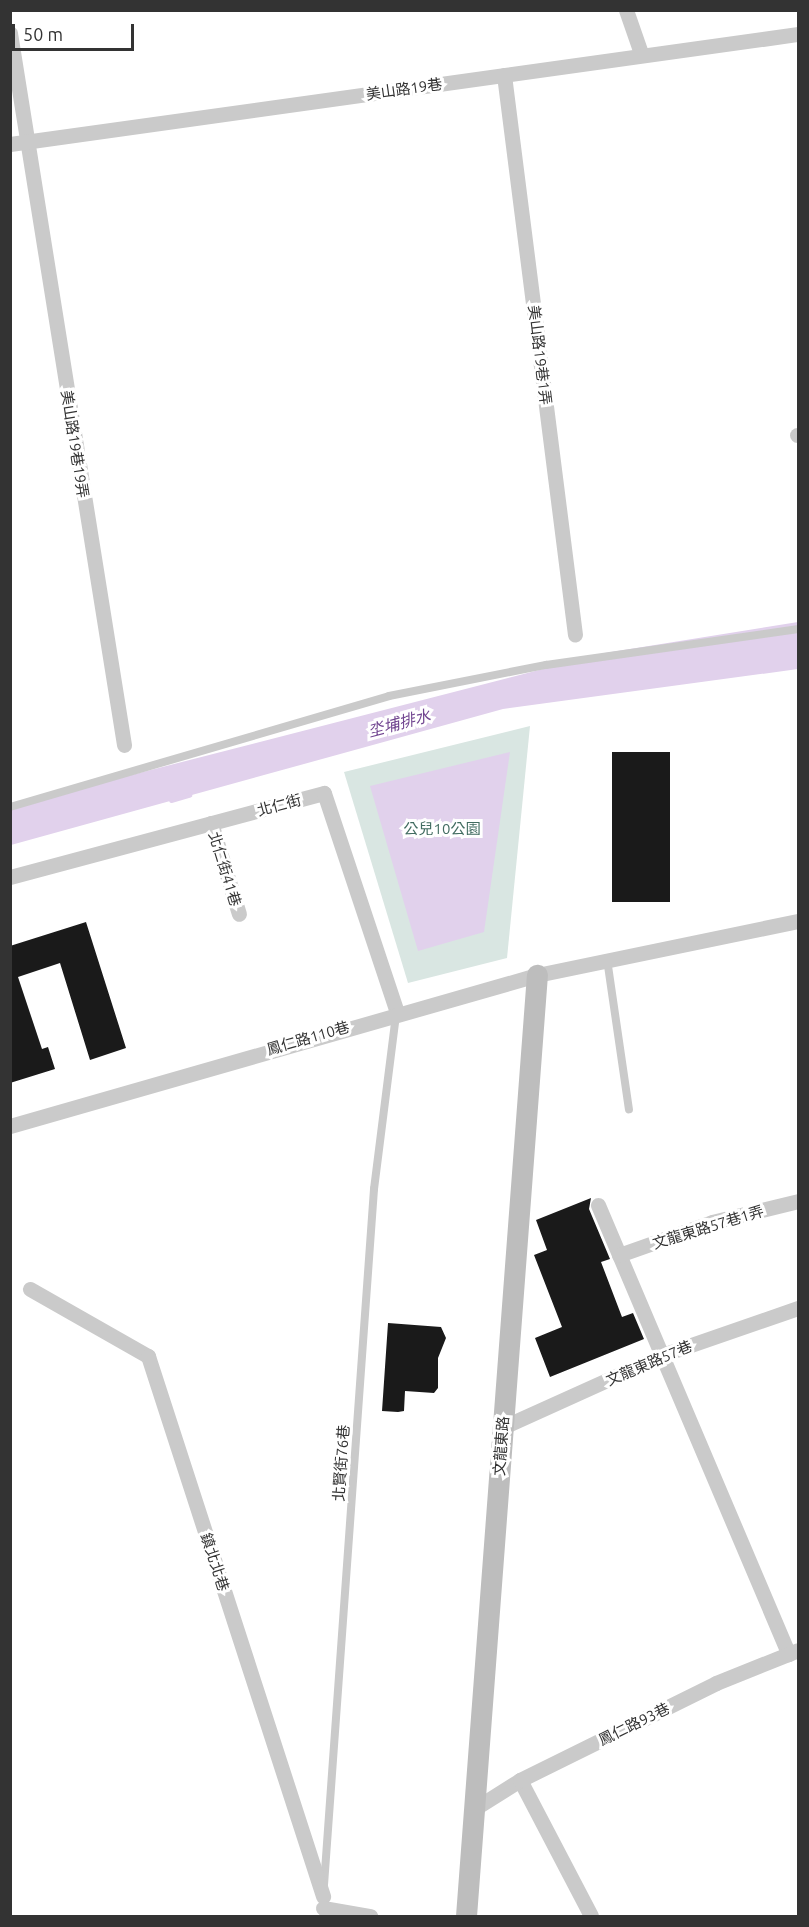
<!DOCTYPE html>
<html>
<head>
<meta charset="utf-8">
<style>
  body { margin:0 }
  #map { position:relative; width:809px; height:1927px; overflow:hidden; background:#fff; font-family:Ubuntu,"Noto Sans TC",sans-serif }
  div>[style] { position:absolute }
  .green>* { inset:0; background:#d9e6e2 }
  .water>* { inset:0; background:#e1d1ec }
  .stream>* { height:4.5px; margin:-2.25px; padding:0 2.25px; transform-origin:2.25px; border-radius:2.25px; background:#e1d1ec }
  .building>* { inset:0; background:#1a1a1a }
  .lane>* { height:8px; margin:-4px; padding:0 4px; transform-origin:4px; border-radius:4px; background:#cacaca }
  .street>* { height:15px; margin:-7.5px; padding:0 7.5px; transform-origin:7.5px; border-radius:7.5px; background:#cacaca }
  .secondary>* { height:21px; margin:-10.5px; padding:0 10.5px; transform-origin:10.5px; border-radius:10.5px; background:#bdbdbd }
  span { translate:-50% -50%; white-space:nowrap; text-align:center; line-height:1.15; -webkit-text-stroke:6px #fff; paint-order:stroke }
  .street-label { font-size:15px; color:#333 }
  .park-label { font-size:15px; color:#426c61 }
  .water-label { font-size:16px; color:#714590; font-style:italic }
  .frame { position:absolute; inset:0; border:12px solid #333; pointer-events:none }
  .scale { position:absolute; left:12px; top:24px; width:122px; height:27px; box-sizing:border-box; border:3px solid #333; border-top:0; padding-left:8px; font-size:18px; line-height:21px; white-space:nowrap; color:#333; -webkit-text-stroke:4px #fff; paint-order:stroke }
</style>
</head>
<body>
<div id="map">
  <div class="green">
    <div style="clip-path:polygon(530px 726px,507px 958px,408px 983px,344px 772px)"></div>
  </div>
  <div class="water">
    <div style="clip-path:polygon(798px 622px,798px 669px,503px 709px,11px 845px,11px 806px,605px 653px)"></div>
    <div style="clip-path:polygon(510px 752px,484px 932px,418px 951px,370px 786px)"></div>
  </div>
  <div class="stream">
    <div style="left:171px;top:800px;width:19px;rotate:-16deg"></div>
  </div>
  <div class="building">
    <div style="clip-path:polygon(612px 752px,670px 752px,670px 902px,612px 902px)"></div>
    <div style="clip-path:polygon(86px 922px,126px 1048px,90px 1060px,60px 963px,18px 977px,42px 1049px,48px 1047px,55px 1069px,10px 1083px,10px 946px)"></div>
    <div style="clip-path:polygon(591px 1198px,589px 1209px,610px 1259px,601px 1262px,622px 1317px,633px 1313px,644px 1339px,550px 1377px,535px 1338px,562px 1327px,534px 1255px,547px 1250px,536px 1220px)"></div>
    <div style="clip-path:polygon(388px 1323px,441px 1327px,446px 1338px,438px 1358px,438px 1388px,434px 1393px,405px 1391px,404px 1411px,398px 1412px,382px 1411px)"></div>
  </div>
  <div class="lane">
    <div style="left:10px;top:807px;width:395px;rotate:-16.3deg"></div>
    <div style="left:389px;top:696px;width:160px;rotate:-11.2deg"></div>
    <div style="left:546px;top:665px;width:255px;rotate:-8.1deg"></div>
    <div style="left:607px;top:959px;width:152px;rotate:81.7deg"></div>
    <div style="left:324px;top:1885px;width:698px;rotate:-85.89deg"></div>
    <div style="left:374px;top:1189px;width:175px;rotate:-82.8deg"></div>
  </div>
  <div class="street">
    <div style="left:626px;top:10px;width:46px;rotate:70.8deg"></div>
    <div style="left:10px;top:33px;width:721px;rotate:80.9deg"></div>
    <div style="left:504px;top:75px;width:564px;rotate:82.77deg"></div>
    <div style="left:10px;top:144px;width:796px;rotate:-7.95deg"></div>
    <div style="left:797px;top:435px;width:1px"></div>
    <div style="left:211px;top:823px;width:95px;rotate:72.9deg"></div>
    <div style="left:10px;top:877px;width:325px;rotate:-15deg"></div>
    <div style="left:324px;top:793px;width:231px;rotate:71.6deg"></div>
    <div style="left:10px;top:1126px;width:548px;rotate:-15.99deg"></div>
    <div style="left:537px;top:975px;width:267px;rotate:-11.7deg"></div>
    <div style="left:598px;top:1205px;width:488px;rotate:67deg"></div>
    <div style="left:619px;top:1255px;width:99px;rotate:-19.5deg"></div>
    <div style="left:712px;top:1222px;width:89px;rotate:-13.7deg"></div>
    <div style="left:30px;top:1289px;width:136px;rotate:29.6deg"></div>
    <div style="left:148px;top:1356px;width:568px;rotate:72.04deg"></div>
    <div style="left:503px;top:1427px;width:178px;rotate:-24.3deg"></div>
    <div style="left:665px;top:1354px;width:141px;rotate:-19.1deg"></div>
    <div style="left:520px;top:1780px;width:153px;rotate:62.4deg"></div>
    <div style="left:474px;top:1809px;width:54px;rotate:-32.2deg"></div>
    <div style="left:520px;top:1780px;width:219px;rotate:-26.3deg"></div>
    <div style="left:716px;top:1683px;width:88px;rotate:-21.9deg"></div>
    <div style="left:323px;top:1908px;width:48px;rotate:9.7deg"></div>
  </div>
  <div class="secondary">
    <div style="left:466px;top:1916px;width:944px;rotate:-85.69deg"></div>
  </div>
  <div class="street-label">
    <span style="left:404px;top:89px;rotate:-8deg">美山路19巷</span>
    <span style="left:540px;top:355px;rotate:83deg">美山路19巷1弄</span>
    <span style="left:75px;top:444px;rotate:81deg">美山路19巷19弄</span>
    <span style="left:279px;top:805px;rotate:-15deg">北仁街</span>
    <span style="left:225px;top:869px;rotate:73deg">北仁街41巷</span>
    <span style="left:308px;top:1038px;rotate:-16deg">鳳仁路110巷</span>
    <span style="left:708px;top:1227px;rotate:-17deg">文龍東路57巷1弄</span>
    <span style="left:649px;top:1363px;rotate:-23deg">文龍東路57巷</span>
    <span style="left:501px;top:1446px;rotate:-86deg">文龍東路</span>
    <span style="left:341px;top:1463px;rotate:-86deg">北賢街76巷</span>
    <span style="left:215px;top:1562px;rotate:72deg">鎮北北巷</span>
    <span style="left:634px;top:1724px;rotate:-26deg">鳳仁路93巷</span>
  </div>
  <div class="park-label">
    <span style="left:442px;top:829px">公兒10公園</span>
  </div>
  <div class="water-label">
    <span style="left:399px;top:723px;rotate:-15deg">坔埔排水</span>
  </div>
  <div class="frame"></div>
  <div class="scale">50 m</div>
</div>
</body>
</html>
